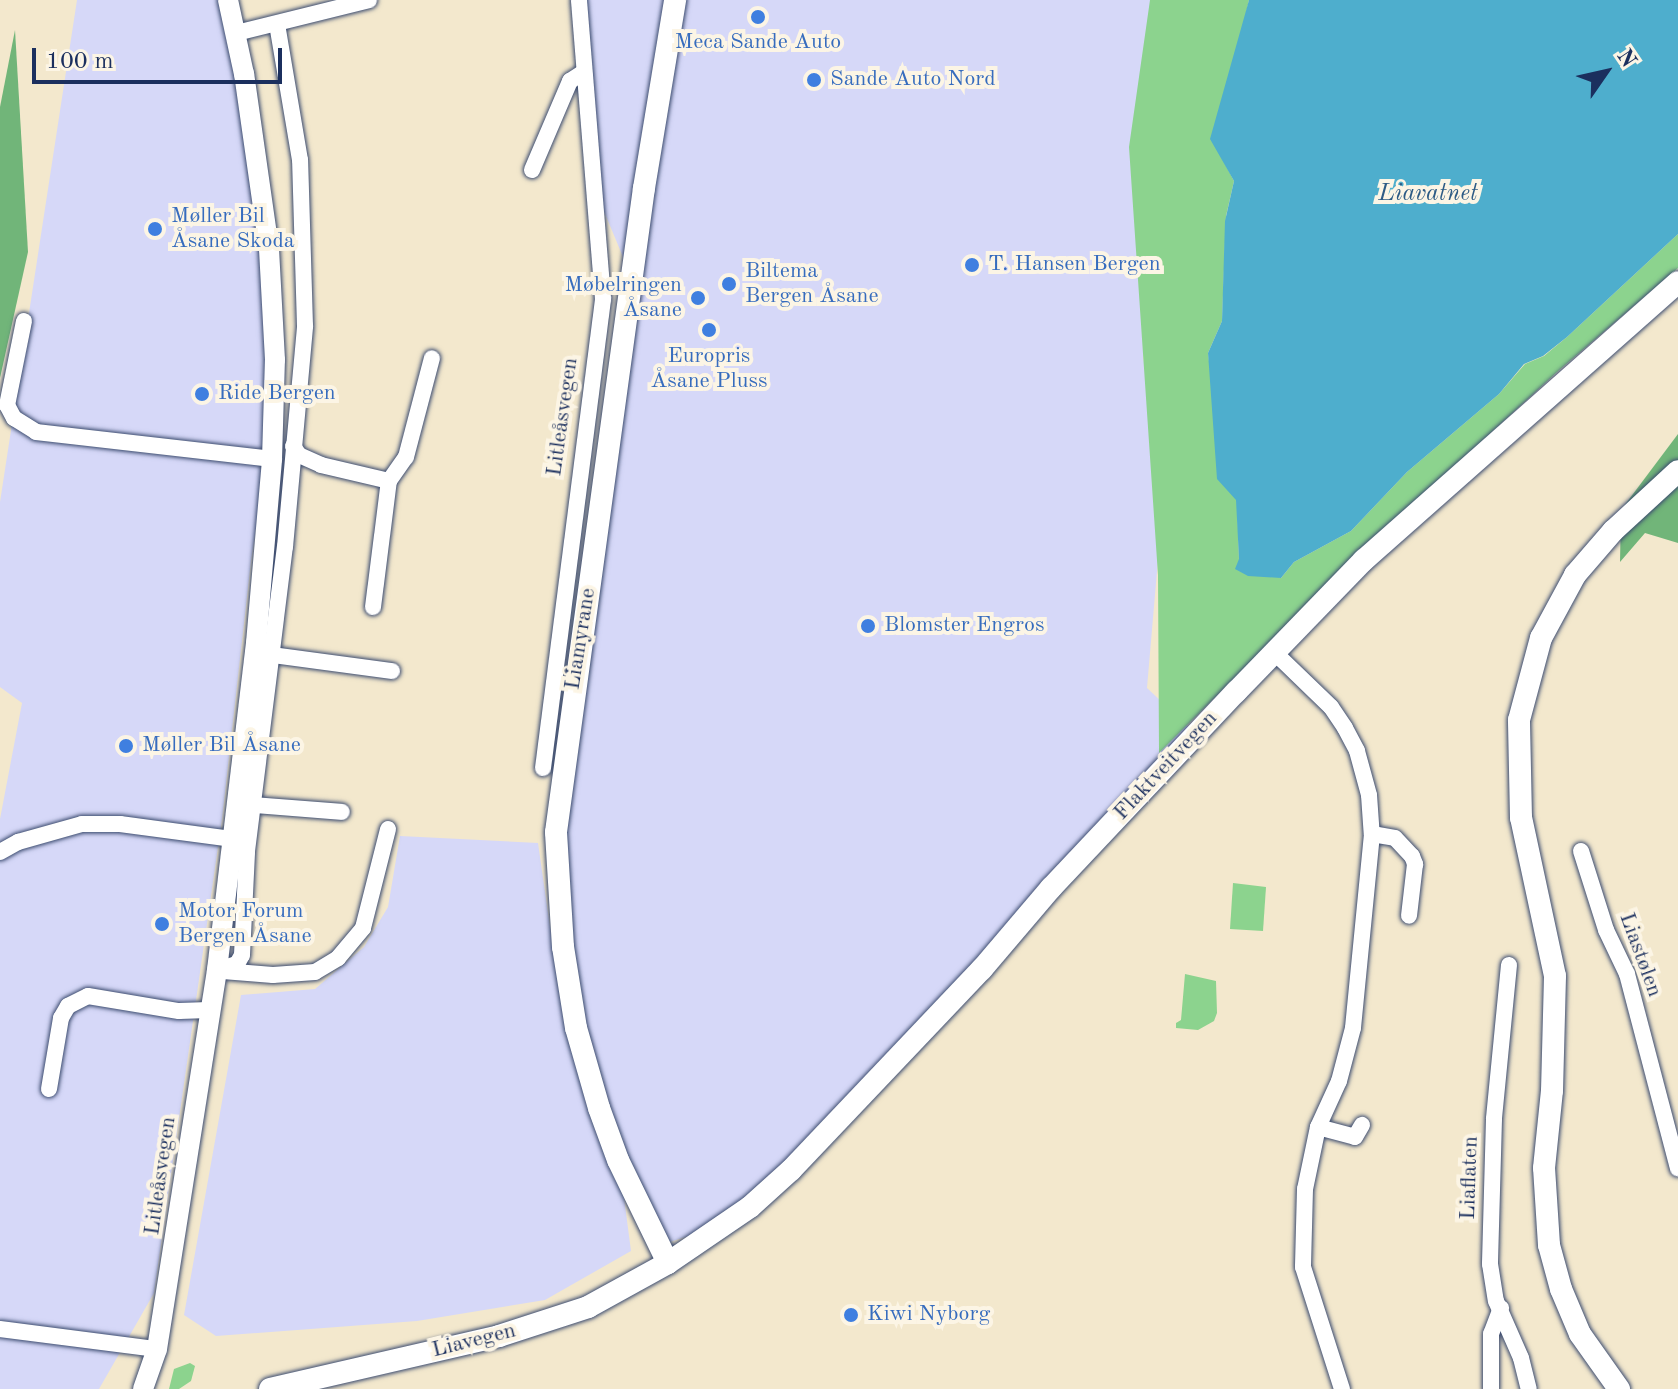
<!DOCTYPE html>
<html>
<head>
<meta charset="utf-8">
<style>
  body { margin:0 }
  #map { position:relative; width:1678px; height:1389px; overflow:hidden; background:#f3e8cd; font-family:"Old Standard TT",serif }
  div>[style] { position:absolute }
  .built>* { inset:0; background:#d6d8f8 }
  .green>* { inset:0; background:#8cd38e }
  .forest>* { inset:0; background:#71b579 }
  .water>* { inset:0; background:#4eaecd }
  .roads { filter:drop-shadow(0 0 2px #3b4b6f) drop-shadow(0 0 2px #3b4b6f) }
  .minor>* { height:16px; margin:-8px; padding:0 8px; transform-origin:8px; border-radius:8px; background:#fff }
  .tertiary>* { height:20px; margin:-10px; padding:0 10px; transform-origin:10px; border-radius:10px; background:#fff }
  .secondary>* { height:22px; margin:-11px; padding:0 11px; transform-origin:11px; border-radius:11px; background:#fff }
  .dots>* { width:22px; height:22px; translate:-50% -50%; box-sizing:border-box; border:4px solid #fcf5e5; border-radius:50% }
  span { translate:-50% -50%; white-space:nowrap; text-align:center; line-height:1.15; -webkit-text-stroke:8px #fcf5e5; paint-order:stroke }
  .shop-label { font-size:22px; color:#366cbe }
  .left { translate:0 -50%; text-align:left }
  .right { translate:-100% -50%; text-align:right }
  .street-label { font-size:22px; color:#1b2f5e }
  .water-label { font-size:24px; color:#2d5b85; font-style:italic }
  .north { position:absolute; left:1566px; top:32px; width:80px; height:80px; -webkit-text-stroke:6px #fcf5e5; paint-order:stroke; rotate:56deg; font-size:22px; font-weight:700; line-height:32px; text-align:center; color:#1b2f5e }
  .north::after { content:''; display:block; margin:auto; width:28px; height:36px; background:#1b2f5e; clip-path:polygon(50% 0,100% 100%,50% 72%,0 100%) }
  .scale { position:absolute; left:32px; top:48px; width:250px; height:36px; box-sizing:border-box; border:4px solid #1b2f5e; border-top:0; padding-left:10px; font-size:24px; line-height:28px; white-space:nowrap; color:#1b2f5e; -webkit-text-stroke:6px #fcf5e5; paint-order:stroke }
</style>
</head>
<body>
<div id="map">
  <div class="built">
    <div style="clip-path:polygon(77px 0,235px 0,276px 391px,251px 561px,222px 819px,154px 1293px,99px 1389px,0 1389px,0 819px,22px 703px,0 687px,0 502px)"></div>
    <div style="clip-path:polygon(584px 0,1157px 0,1165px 203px,1143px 358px,1168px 443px,1147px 688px,1196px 734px,808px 1157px,694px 1234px,661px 1245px,623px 1190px,631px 1251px,545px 1300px,417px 1321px,216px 1336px,184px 1315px,241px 995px,315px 989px,364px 947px,388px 907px,400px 836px,538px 843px,559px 990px,562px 828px,628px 269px,601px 204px)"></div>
  </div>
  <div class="green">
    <div style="clip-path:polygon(1150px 0,1249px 0,1216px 147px,1234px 181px,1226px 216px,1222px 321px,1208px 353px,1215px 411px,1237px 500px,1239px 559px,1281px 578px,1294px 562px,1351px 531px,1407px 472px,1499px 394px,1525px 364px,1544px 356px,1567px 337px,1678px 234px,1678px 268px,1557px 372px,1352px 561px,1159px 753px,1158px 575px,1129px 147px)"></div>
    <div style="clip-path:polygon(1233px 883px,1266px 887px,1263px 931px,1230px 929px)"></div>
    <div style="clip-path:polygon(1185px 974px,1216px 981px,1217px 1013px,1214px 1021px,1198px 1030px,1176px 1028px,1176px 1023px,1181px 1020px)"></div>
    <div style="clip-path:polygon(190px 1363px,195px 1366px,191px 1381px,179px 1389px,169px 1389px,174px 1369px)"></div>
  </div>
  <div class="forest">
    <div style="clip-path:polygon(15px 30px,28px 252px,0 378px,0 107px)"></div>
    <div style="clip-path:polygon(1678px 434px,1678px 543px,1645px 533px,1620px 562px,1621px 510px)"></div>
  </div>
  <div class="water">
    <div style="clip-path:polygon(1249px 0,1678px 0,1678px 234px,1567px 337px,1543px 356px,1524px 364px,1499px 394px,1407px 472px,1351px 531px,1294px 562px,1281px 578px,1248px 576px,1235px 569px,1239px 559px,1236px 500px,1217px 479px,1208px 353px,1222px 321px,1225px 221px,1234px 181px,1210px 139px)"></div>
  </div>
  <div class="roads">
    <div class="minor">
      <div style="left:236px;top:33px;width:137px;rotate:-13.9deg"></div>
      <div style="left:532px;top:170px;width:97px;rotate:-66.9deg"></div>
      <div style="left:570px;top:81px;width:17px;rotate:-33deg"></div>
      <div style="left:24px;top:321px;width:86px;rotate:101.4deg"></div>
      <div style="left:7px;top:405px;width:15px;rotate:62deg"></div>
      <div style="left:14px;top:418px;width:26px;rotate:32deg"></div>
      <div style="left:36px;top:432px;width:238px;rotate:6.5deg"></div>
      <div style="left:293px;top:446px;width:11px;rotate:56deg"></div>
      <div style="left:299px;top:455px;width:24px;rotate:24deg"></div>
      <div style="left:321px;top:465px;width:70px;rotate:13.2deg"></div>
      <div style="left:389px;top:481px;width:29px;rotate:-55deg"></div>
      <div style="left:406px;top:457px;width:102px;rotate:-75.3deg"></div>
      <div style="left:373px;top:607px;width:127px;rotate:-82.8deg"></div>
      <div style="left:1274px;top:652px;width:79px;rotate:44deg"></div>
      <div style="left:1331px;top:707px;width:25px;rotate:56deg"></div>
      <div style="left:1345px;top:728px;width:26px;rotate:62deg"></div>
      <div style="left:1357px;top:751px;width:46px;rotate:74.7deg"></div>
      <div style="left:1369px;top:795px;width:39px;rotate:86deg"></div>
      <div style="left:1372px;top:834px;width:195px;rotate:95.6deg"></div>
      <div style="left:1353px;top:1028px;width:55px;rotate:104.8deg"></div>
      <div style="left:1339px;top:1081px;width:51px;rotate:114.5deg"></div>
      <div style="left:1318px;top:1127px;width:63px;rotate:101.8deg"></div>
      <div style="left:1305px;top:1189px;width:78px;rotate:91.5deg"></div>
      <div style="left:1303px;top:1267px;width:128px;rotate:72.3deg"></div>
      <div style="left:272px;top:655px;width:121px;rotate:7.6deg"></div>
      <div style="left:543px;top:768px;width:473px;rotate:-82.7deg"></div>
      <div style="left:603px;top:299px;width:300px;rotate:-94.6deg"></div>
      <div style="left:254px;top:805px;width:88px;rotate:4.5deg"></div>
      <div style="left:1372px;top:834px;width:23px;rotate:10deg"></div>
      <div style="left:1395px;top:838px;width:25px;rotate:47deg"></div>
      <div style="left:1412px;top:856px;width:9px;rotate:69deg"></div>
      <div style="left:1415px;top:864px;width:52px;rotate:96.6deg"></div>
      <div style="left:1581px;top:851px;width:83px;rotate:72.4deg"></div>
      <div style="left:1606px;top:930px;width:49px;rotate:64.5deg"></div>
      <div style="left:1627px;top:974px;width:201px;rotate:75.3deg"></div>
      <div style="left:0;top:852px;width:21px;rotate:-29deg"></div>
      <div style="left:18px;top:842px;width:66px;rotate:-15.7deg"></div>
      <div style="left:82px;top:824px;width:38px"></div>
      <div style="left:120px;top:824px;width:114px;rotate:7.6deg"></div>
      <div style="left:1509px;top:965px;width:155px;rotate:95.6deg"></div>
      <div style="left:1494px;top:1119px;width:145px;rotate:91.6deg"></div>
      <div style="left:1490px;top:1264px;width:37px;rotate:81deg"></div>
      <div style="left:1496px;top:1301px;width:62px;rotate:66.3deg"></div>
      <div style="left:1521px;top:1358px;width:32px;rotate:76deg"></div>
      <div style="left:217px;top:970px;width:21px;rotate:-17deg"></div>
      <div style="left:237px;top:964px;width:10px;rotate:-61deg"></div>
      <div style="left:242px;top:955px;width:104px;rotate:-87.2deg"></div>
      <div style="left:247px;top:851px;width:306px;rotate:-82.9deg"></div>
      <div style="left:285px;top:547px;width:222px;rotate:-84.8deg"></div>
      <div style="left:305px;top:326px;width:166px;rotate:-91.7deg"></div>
      <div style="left:300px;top:160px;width:138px;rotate:-99.6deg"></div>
      <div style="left:223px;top:971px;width:50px;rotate:4.6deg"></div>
      <div style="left:273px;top:975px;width:42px;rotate:-4.1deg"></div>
      <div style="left:315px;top:972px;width:27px;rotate:-31deg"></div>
      <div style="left:338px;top:958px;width:39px;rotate:-50deg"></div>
      <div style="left:363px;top:928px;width:102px;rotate:-75.8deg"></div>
      <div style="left:49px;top:1089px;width:72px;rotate:-80.4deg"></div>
      <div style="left:61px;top:1018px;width:14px;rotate:-60deg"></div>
      <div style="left:68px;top:1006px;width:22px;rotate:-27deg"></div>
      <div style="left:88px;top:996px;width:92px;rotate:9.4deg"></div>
      <div style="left:179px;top:1011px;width:30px;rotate:-2deg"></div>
      <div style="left:1318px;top:1127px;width:38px;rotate:15deg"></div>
      <div style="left:1355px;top:1137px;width:14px;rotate:-60deg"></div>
      <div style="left:0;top:1329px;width:158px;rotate:7.3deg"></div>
      <div style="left:1491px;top:1389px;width:55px;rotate:-90deg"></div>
      <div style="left:1491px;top:1334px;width:28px;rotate:-69deg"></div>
    </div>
    <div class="tertiary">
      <div style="left:143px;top:1389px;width:42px;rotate:-70.7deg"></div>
      <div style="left:157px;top:1349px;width:384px;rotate:-81deg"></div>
      <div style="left:217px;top:970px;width:329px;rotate:-83.2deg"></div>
      <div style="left:256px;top:643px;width:185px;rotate:-85deg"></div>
      <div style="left:272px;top:459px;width:99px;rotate:-88.3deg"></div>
      <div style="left:275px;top:360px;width:111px;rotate:-93.1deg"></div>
      <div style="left:269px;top:249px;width:177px;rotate:-98.1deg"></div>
      <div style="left:244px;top:74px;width:76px;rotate:-102.2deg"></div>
    </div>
    <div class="secondary">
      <div style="left:668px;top:1263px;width:114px;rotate:-115.9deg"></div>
      <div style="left:618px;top:1160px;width:55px;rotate:-110.1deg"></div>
      <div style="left:599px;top:1108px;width:83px;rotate:-106deg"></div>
      <div style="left:576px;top:1028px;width:82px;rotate:-99.1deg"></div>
      <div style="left:563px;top:947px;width:115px;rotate:-93.5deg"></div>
      <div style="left:556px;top:832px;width:650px;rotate:-82.22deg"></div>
      <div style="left:644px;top:188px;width:191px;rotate:-80.6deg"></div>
      <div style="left:270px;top:1389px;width:235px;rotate:-13deg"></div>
      <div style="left:499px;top:1336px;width:94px;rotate:-18deg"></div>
      <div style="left:588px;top:1307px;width:91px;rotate:-28.8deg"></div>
      <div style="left:668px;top:1263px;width:99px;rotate:-34.3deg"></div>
      <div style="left:750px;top:1207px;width:55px;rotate:-42.1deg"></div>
      <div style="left:791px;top:1170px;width:277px;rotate:-46.5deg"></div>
      <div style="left:982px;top:969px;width:106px;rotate:-49.6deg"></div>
      <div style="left:1051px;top:888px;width:270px;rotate:-46.7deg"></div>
      <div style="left:1236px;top:692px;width:184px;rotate:-45.9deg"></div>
      <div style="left:1364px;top:560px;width:419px;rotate:-41.5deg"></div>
      <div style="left:1619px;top:1389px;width:67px;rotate:-125.3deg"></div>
      <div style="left:1580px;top:1334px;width:49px;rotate:-112.9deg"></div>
      <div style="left:1561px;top:1289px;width:46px;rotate:-105.3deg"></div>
      <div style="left:1549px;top:1245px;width:77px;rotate:-93.7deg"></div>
      <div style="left:1544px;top:1168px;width:77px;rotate:-84.1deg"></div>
      <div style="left:1552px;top:1091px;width:115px;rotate:-88.5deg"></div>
      <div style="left:1555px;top:976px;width:162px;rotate:-102.1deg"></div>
      <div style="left:1521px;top:818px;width:98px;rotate:-91.2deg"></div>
      <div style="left:1519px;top:720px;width:85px;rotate:-75deg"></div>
      <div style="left:1541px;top:638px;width:72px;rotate:-61.6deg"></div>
      <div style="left:1575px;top:575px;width:58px;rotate:-49.2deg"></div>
      <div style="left:1613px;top:531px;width:88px;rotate:-42.7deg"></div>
    </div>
  </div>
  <div class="dots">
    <div style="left:758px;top:17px;background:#3f7fe0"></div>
    <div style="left:814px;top:80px;background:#3f7fe0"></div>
    <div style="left:155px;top:229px;background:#3f7fe0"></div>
    <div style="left:972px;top:265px;background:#3f7fe0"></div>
    <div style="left:729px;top:284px;background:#3f7fe0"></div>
    <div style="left:698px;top:298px;background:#3f7fe0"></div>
    <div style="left:709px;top:330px;background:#3f7fe0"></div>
    <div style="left:202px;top:394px;background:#3f7fe0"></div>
    <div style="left:868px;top:626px;background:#3f7fe0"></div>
    <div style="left:126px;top:746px;background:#3f7fe0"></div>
    <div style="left:162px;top:924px;background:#3f7fe0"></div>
    <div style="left:851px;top:1315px;background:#3f7fe0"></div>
  </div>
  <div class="shop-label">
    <span style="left:758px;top:43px">Meca Sande Auto</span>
    <span class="left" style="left:830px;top:80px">Sande Auto Nord</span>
    <span class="left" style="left:171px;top:229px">Møller Bil<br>Åsane Skoda</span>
    <span class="left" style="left:988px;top:265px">T. Hansen Bergen</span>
    <span class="left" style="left:745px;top:284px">Biltema<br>Bergen Åsane</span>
    <span class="right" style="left:682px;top:298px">Møbelringen<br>Åsane</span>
    <span style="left:709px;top:369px">Europris<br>Åsane Pluss</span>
    <span class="left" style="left:218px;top:394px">Ride Bergen</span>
    <span class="left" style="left:884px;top:626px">Blomster Engros</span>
    <span class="left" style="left:142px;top:746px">Møller Bil Åsane</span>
    <span class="left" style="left:178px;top:924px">Motor Forum<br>Bergen Åsane</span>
    <span class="left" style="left:867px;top:1315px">Kiwi Nyborg</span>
  </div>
  <div class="street-label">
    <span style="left:563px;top:417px;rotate:-82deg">Litleåsvegen</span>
    <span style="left:581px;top:639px;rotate:-81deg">Liamyrane</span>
    <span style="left:1166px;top:766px;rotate:-47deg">Flaktveitvegen</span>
    <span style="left:1640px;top:955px;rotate:70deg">Liastølen</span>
    <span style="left:161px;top:1176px;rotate:-82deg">Litleåsvegen</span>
    <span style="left:1470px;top:1178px;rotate:-88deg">Liaflaten</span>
    <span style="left:474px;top:1341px;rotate:-14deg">Liavegen</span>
  </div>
  <div class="water-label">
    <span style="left:1428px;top:195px">Liavatnet</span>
  </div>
  <div class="north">N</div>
  <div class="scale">100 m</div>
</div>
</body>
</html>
